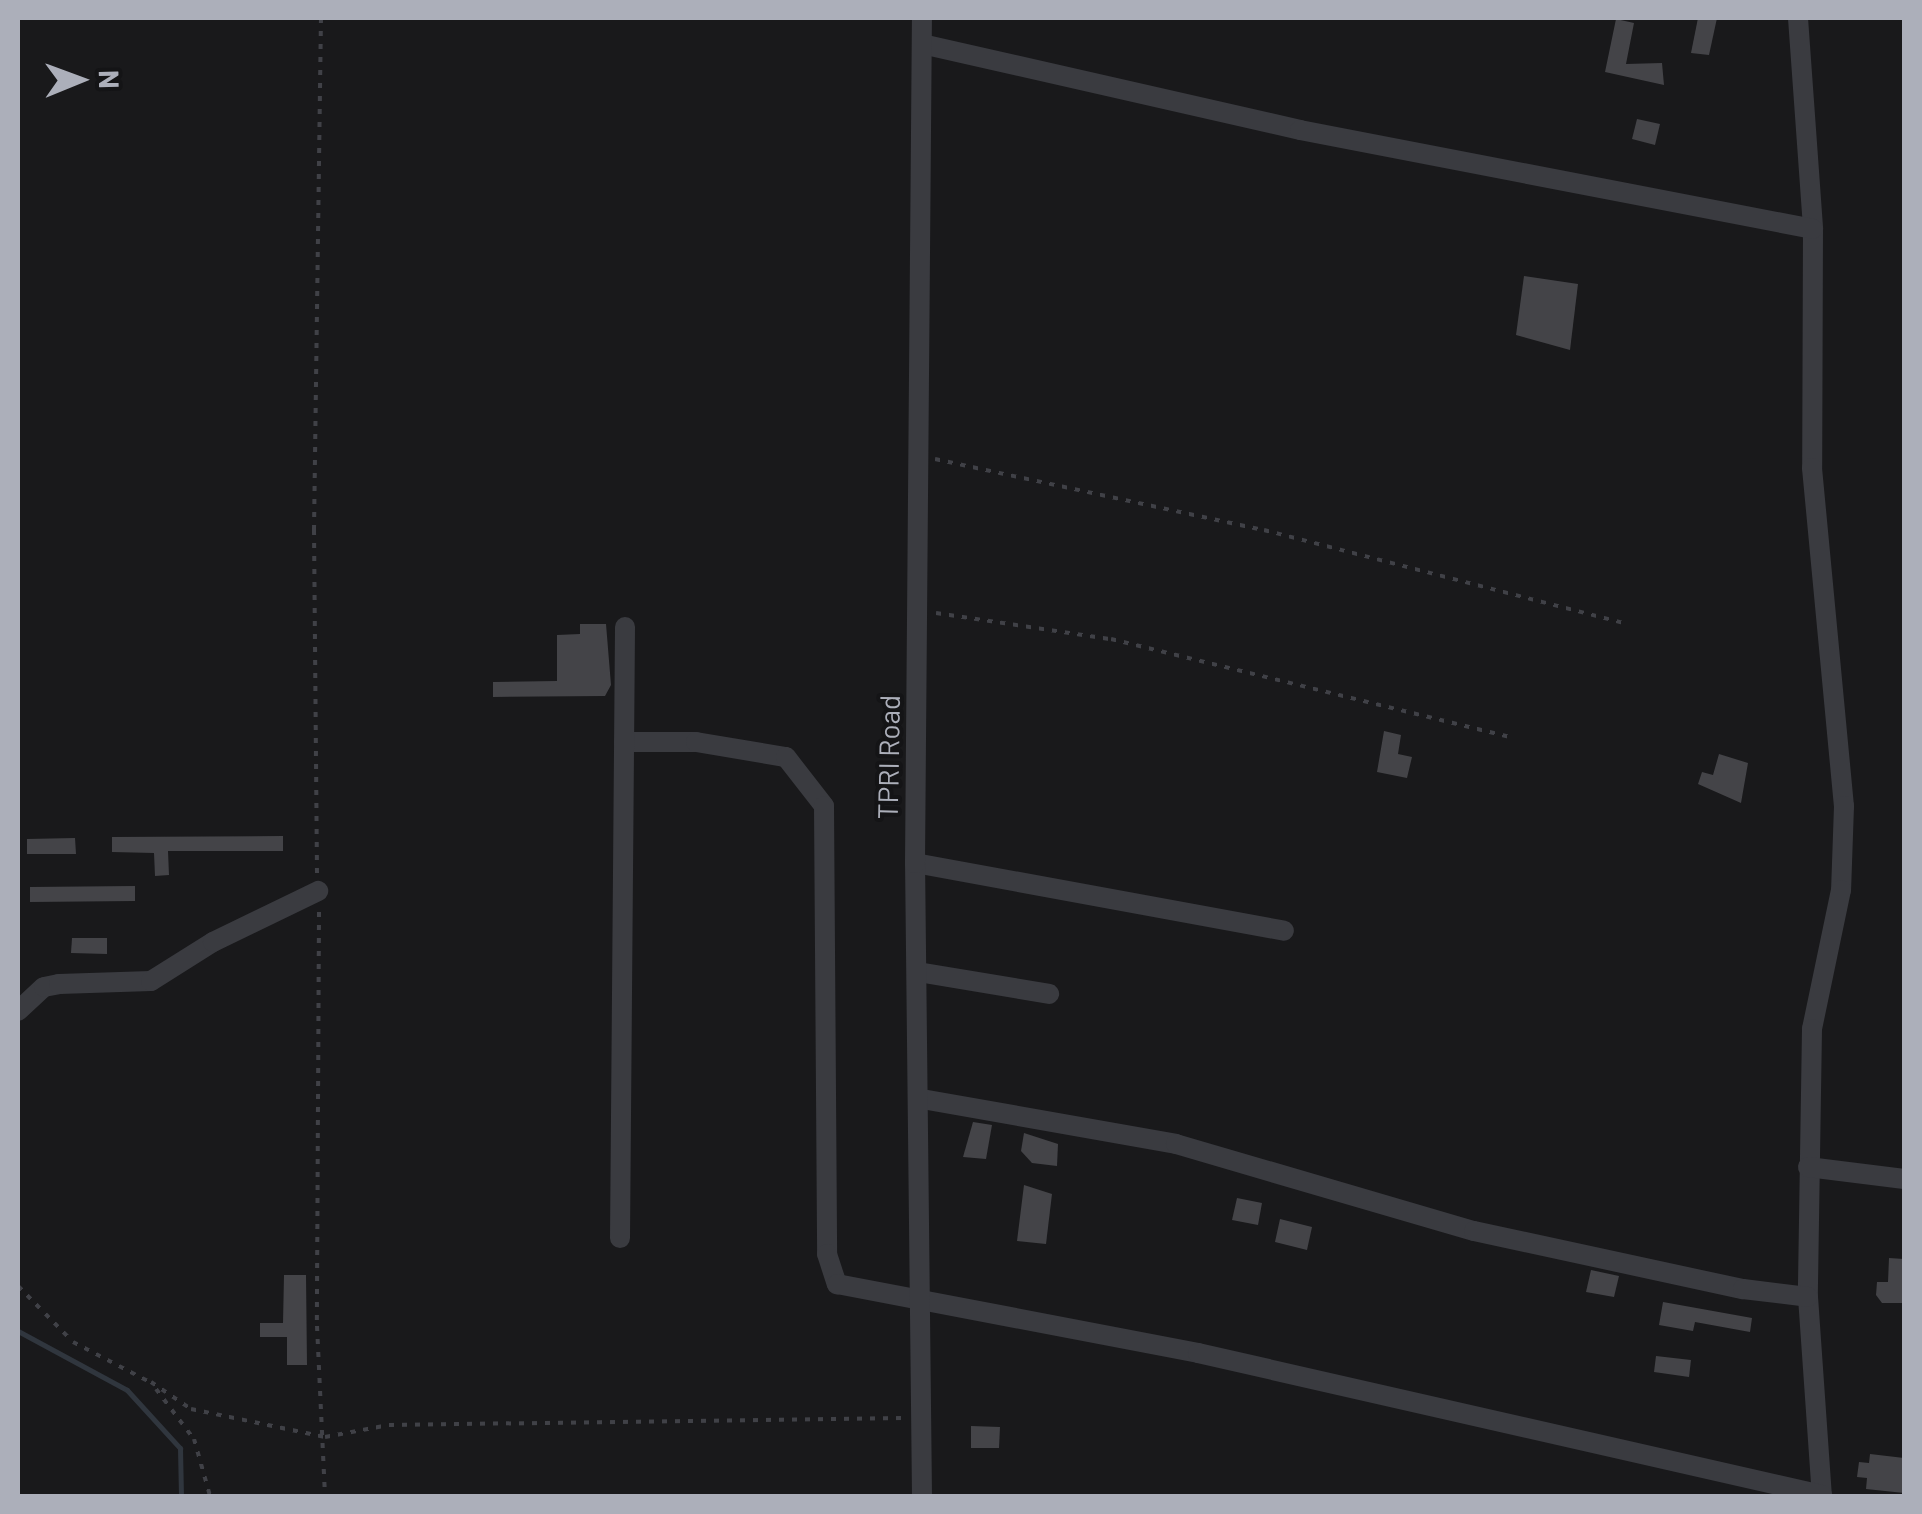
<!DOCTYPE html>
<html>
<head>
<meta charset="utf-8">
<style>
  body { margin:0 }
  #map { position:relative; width:1922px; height:1514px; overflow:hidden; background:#19191b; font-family:Barlow,sans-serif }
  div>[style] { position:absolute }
  .stream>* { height:5px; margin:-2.5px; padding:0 2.5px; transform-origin:2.5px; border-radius:2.5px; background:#30363e }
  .building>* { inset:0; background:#444448 }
  .path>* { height:4px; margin-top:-2px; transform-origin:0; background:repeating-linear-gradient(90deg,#404147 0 5px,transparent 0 13px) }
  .minor>* { height:20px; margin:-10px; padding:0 10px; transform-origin:10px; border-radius:10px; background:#3a3b40 }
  span { translate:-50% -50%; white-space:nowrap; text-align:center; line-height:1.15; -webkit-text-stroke:8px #141416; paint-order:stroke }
  .street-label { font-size:28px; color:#acafba }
  .frame { position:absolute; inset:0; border:20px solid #acafba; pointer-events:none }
  .north { position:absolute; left:30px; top:30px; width:100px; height:100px; -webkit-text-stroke:8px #141416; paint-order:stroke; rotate:89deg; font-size:28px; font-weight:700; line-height:40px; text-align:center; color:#acafba }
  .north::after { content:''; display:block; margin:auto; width:35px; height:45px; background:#acafba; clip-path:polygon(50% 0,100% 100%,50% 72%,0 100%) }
</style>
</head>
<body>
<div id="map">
  <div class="stream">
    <div style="left:18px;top:1331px;width:124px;rotate:28.4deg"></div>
    <div style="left:127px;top:1390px;width:79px;rotate:47.6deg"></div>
    <div style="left:180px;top:1448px;width:48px;rotate:88.8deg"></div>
  </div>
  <div class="building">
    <div style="clip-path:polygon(1698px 18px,1717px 18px,1709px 55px,1691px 53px)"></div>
    <div style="clip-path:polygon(1616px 19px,1634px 23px,1626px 64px,1662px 63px,1664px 85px,1605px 72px)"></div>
    <div style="clip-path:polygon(1637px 119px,1660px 124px,1655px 145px,1632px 139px)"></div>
    <div style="clip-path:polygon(1524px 276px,1578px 284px,1570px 350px,1516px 335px)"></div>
    <div style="clip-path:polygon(580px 624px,606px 624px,611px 685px,605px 696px,493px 697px,493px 682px,557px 681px,557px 635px,580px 634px)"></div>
    <div style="clip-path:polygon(1384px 731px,1401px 735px,1398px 754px,1412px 757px,1407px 778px,1377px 772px)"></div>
    <div style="clip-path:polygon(1719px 754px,1748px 763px,1741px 803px,1698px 784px,1702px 772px,1713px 775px)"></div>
    <div style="clip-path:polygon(283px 836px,283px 851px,168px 851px,169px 875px,155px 876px,154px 853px,112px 852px,112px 837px)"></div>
    <div style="clip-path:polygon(75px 838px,76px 854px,27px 854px,27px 839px)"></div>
    <div style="clip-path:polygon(135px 886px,135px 901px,30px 902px,30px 887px)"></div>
    <div style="clip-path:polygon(72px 938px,107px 938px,107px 954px,71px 953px)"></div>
    <div style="clip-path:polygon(973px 1122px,992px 1125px,986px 1159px,963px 1157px)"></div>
    <div style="clip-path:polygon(1024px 1133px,1058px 1144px,1057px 1166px,1032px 1163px,1021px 1151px)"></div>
    <div style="clip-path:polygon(1024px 1185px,1052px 1194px,1046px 1244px,1017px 1241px)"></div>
    <div style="clip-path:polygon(1237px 1198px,1262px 1203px,1258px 1225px,1232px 1220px)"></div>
    <div style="clip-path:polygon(1280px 1219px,1312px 1227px,1307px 1250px,1275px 1242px)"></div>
    <div style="clip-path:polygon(1889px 1258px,1904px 1259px,1903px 1303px,1882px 1303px,1876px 1295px,1877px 1282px,1888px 1282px)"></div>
    <div style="clip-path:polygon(1591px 1270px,1619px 1276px,1614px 1297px,1586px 1292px)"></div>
    <div style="clip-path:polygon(284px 1275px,306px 1275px,307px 1365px,287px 1365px,287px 1337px,260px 1337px,260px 1323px,283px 1323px)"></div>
    <div style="clip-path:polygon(1663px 1302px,1752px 1318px,1750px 1332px,1695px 1322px,1693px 1331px,1659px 1325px)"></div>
    <div style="clip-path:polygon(1656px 1356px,1691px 1360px,1689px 1377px,1654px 1372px)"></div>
    <div style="clip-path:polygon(971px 1426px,1000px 1427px,999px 1448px,971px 1448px)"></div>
    <div style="clip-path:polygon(1870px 1454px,1904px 1458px,1904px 1493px,1866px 1489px,1867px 1478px,1857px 1477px,1859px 1462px,1869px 1463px)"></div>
  </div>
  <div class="path">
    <div style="left:935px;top:459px;width:337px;rotate:12.2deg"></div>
    <div style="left:1264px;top:530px;width:375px;rotate:14.5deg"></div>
    <div style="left:936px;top:613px;width:177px;rotate:8.5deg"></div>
    <div style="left:1111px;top:639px;width:415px;rotate:13.8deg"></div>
    <div style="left:317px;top:873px;width:343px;rotate:-90.5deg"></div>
    <div style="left:314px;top:530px;width:512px;rotate:-89.22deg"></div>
    <div style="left:319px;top:912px;width:414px;rotate:90.3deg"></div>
    <div style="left:317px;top:1326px;width:170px;rotate:87.3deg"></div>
    <div style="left:18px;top:1286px;width:78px;rotate:45.5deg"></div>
    <div style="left:73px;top:1342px;width:87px;rotate:27.5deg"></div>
    <div style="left:151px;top:1382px;width:48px;rotate:34deg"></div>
    <div style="left:191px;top:1409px;width:137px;rotate:11.8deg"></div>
    <div style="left:325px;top:1437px;width:65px;rotate:-10.6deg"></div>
    <div style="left:389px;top:1425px;width:514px;rotate:-0.78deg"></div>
    <div style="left:156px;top:1389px;width:63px;rotate:52.8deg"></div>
    <div style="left:194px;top:1439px;width:59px;rotate:74.3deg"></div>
  </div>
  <div class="minor">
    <div style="left:1798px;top:18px;width:212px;rotate:85.9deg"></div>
    <div style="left:1813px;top:229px;width:239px;rotate:90.2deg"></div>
    <div style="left:1812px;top:468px;width:340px;rotate:84.6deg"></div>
    <div style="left:1844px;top:806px;width:84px;rotate:92deg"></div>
    <div style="left:1841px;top:890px;width:142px;rotate:101.8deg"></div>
    <div style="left:1812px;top:1029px;width:268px;rotate:90.9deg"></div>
    <div style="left:1808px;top:1297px;width:199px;rotate:86deg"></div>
    <div style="left:922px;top:44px;width:388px;rotate:12.8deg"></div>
    <div style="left:1300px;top:130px;width:522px;rotate:10.92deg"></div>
    <div style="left:624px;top:742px;width:72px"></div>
    <div style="left:696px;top:742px;width:91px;rotate:9.5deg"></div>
    <div style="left:786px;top:757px;width:62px;rotate:52.2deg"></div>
    <div style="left:824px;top:806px;width:448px;rotate:89.6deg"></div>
    <div style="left:827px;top:1254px;width:32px;rotate:72deg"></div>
    <div style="left:837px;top:1284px;width:368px;rotate:10.8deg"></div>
    <div style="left:1198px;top:1353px;width:640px;rotate:12.82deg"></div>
    <div style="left:915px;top:863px;width:375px;rotate:10.4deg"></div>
    <div style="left:918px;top:972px;width:133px;rotate:9.5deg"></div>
    <div style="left:18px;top:1011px;width:35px;rotate:-43deg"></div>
    <div style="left:44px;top:987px;width:15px;rotate:-11deg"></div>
    <div style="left:59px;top:984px;width:92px;rotate:-1.9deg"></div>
    <div style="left:151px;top:981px;width:73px;rotate:-32.2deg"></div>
    <div style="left:213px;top:942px;width:117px;rotate:-25.9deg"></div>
    <div style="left:922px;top:1099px;width:258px;rotate:10deg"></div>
    <div style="left:1176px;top:1144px;width:310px;rotate:16.3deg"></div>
    <div style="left:1474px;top:1231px;width:275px;rotate:12.2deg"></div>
    <div style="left:1743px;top:1289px;width:65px;rotate:7deg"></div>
    <div style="left:1808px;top:1167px;width:97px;rotate:7.1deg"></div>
    <div style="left:620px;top:1238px;width:611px;rotate:-89.53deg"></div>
    <div style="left:922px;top:1496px;width:633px;rotate:-90.63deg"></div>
    <div style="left:915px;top:863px;width:845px;rotate:-89.53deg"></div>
  </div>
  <div class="street-label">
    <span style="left:888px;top:757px;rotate:-89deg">TPRI Road</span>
  </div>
  <div class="frame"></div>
  <div class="north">N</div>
</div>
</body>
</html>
